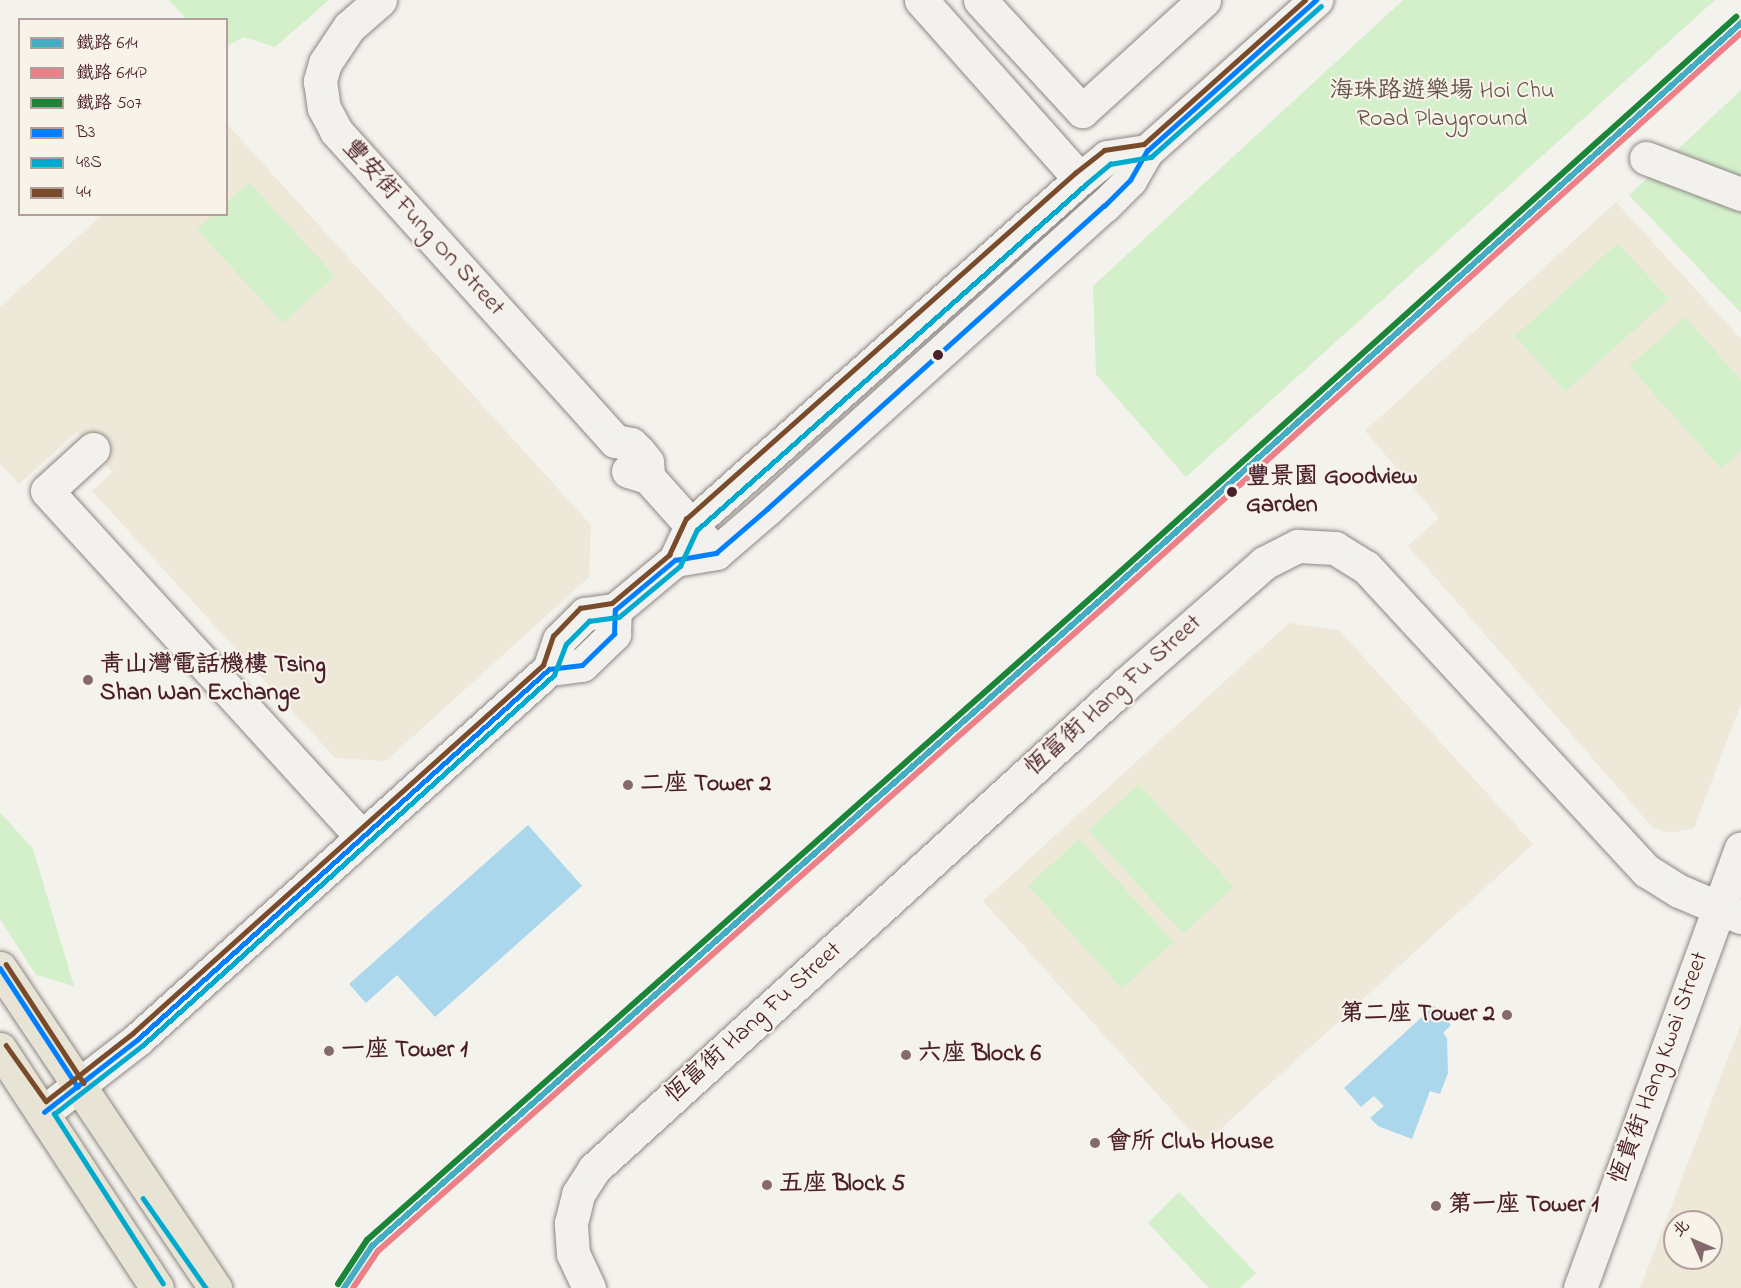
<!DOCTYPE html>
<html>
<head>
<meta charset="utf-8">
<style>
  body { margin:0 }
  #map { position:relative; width:1741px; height:1288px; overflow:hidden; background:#f4f2ec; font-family:"Indie Flower","LXGW WenKai TC",sans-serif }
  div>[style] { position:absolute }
  .built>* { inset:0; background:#eee8d9 }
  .green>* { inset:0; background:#d4f0cb }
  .water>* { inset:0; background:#abd7ed }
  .roads { filter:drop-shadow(0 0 2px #8f8685) drop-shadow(0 0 2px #8f8685) }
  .minor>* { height:33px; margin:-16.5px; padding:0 16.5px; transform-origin:16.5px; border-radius:16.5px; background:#f2f1ed }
  .major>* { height:33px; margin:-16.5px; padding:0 16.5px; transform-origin:16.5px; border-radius:16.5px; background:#e7e4d5 }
  .bus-1>* { height:4.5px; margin:-2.25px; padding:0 2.25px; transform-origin:2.25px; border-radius:2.25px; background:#0080ff }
  .bus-2>* { height:4.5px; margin:-2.25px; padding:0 2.25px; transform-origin:2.25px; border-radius:2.25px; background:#00a9ce }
  .bus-3>* { height:4.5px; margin:-2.25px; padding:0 2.25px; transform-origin:2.25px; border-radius:2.25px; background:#7a4b2a }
  .rail-1>* { height:6px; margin:-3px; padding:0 3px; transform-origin:3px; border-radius:3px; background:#44adc3 }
  .rail-2>* { height:6px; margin:-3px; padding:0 3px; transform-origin:3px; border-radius:3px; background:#ec8088 }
  .rail-3>* { height:6px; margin:-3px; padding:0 3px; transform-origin:3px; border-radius:3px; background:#1a8539 }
  .dots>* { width:16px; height:16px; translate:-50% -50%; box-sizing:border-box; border:3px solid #f7f3e8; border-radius:50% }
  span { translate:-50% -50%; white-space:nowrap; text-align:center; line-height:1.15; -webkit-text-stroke:4.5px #f7f3e8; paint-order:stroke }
  .park-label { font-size:24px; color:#66534c }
  .street-label { font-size:24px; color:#4a1f2b }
  .stop-label { font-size:24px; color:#4a1f2b; font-weight:700 }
  .left { translate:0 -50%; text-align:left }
  .poi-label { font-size:24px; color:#4a1f2b; font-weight:700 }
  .right { translate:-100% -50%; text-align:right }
  .legend { position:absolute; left:18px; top:18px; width:210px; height:198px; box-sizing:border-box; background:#f7f3e8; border:2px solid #b29e9c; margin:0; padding:8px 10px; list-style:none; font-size:18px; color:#4a1f2b }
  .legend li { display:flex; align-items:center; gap:12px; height:30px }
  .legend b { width:30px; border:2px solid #b29e9c }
  .north { position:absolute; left:1663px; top:1210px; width:60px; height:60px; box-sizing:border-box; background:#f7f3e8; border:2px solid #b29e9c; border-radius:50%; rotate:315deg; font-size:16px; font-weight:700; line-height:24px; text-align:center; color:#4a1f2b }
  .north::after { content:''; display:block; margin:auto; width:21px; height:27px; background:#86696f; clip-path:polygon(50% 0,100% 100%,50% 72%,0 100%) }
</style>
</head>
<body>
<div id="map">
  <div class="built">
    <div style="clip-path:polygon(227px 124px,591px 525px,589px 577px,386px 761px,335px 758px,92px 491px,113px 472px,77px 432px,19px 484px,0 463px,0 307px,102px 215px,226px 214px)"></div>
    <div style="clip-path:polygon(1616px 202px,1741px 339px,1741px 704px,1694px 828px,1670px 833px,1653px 828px,1408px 546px,1439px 518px,1365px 431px)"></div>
    <div style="clip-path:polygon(1289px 623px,1339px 630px,1533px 844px,1203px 1145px,983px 901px)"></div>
    <div style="clip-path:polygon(evenodd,1741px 1024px,1741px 1288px,1640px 1288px,1741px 1024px,1675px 1222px,1711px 1222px,1711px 1258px,1675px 1258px,1675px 1222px)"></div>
  </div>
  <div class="green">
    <div style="clip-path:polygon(169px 0,329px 0,275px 47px,244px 37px,227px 46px,226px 20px,186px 19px)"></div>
    <div style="clip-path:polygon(1403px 0,1715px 0,1186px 477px,1096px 374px,1093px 286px)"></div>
    <div style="clip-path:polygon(1741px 90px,1741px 313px,1629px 195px)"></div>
    <div style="clip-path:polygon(249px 182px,335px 276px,283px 323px,197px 230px,213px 215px,226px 214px,227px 202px)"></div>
    <div style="clip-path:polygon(1618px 243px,1669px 299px,1565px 392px,1515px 336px)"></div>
    <div style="clip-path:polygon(1685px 317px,1741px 380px,1741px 451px,1721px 469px,1629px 366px)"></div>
    <div style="clip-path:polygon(1139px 784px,1234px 887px,1183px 934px,1088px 830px)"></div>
    <div style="clip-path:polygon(0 812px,33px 849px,74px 986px,36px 975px,0 919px)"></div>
    <div style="clip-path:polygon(1079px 839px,1174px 942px,1122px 989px,1028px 886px)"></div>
    <div style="clip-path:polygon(1179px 1192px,1256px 1273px,1240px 1288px,1209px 1288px,1148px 1223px)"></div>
  </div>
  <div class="water">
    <div style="clip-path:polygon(528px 825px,582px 886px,435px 1017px,397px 975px,366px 1003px,349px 984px)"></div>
    <div style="clip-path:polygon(1434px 1006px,1451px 1025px,1443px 1033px,1447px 1038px,1448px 1073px,1440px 1094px,1430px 1091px,1412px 1139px,1378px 1126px,1370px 1118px,1384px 1106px,1374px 1096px,1361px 1107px,1344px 1088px)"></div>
  </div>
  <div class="roads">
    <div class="minor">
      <div style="left:380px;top:0;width:41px;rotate:138.9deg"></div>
      <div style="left:349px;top:27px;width:43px;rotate:123.7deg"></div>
      <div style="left:325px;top:63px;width:19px;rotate:106deg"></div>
      <div style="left:320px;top:81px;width:27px;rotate:82deg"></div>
      <div style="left:324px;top:108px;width:26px;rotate:62deg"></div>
      <div style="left:336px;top:131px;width:417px;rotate:48deg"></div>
      <div style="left:615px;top:441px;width:16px;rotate:11deg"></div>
      <div style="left:631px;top:444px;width:11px;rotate:45deg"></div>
      <div style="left:639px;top:452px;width:13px;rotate:51deg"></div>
      <div style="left:647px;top:462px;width:15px;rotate:86deg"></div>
      <div style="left:921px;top:0;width:239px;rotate:48.4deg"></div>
      <div style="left:980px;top:0;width:151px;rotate:47.4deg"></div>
      <div style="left:1082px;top:111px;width:165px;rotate:-42.3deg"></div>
      <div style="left:1646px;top:158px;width:102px;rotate:20.8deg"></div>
      <div style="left:93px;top:449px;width:62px;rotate:137.6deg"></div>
      <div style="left:47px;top:491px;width:468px;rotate:47.7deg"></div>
      <div style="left:628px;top:471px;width:21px;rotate:17deg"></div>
      <div style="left:648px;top:477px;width:86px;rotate:48.3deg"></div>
      <div style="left:675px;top:560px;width:42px;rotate:-9.7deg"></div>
      <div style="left:716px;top:553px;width:67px;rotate:-40.8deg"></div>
      <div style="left:767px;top:509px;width:453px;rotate:-42deg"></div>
      <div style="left:1104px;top:206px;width:37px;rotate:-45deg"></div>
      <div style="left:1130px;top:180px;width:34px;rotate:-60deg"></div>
      <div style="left:1147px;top:151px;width:227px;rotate:-41.8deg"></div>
      <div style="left:549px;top:669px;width:33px;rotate:-7deg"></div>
      <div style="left:582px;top:665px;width:45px;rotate:-44.1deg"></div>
      <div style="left:614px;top:634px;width:24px;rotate:-88deg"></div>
      <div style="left:44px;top:1112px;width:119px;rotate:-37.8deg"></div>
      <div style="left:138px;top:1039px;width:553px;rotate:-41.99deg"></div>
      <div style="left:549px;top:669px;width:31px;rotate:-71deg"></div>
      <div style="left:559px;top:640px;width:37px;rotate:-45deg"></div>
      <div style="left:585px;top:614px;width:30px;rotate:-8deg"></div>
      <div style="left:615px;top:610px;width:78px;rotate:-39.8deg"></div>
      <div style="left:675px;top:560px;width:38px;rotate:-65deg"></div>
      <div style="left:691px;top:525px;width:521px;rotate:-41.65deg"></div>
      <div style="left:1080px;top:179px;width:35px;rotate:-39deg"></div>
      <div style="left:1107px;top:157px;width:40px;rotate:-8.5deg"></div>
      <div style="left:589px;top:1288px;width:38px;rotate:-115deg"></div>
      <div style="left:573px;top:1254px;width:31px;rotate:-94deg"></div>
      <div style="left:571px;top:1223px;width:30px;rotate:-76deg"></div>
      <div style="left:578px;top:1194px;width:30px;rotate:-57deg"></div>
      <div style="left:594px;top:1169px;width:720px;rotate:-42.35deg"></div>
      <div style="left:1126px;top:684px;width:184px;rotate:-41.2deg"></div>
      <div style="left:1264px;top:563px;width:38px;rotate:-27deg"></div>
      <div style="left:1298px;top:546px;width:37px;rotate:3deg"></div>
      <div style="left:1335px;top:548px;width:36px;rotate:32deg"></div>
      <div style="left:1366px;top:567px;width:414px;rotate:47.3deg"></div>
      <div style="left:1647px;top:871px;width:38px;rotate:32deg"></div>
      <div style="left:1679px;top:891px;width:67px;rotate:22.8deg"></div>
      <div style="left:1580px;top:1288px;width:468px;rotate:-69.9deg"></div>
    </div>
    <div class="major">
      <div style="left:0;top:968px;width:386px;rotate:56.1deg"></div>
      <div style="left:0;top:1049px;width:286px;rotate:56.7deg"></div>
    </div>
  </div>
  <div class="bus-1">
    <div style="left:0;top:968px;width:142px;rotate:56.8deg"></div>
    <div style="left:44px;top:1112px;width:119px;rotate:-37.8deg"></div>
    <div style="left:138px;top:1039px;width:553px;rotate:-41.99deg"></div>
    <div style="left:549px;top:669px;width:33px;rotate:-7deg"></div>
    <div style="left:582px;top:665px;width:45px;rotate:-44.1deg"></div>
    <div style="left:614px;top:634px;width:24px;rotate:-88deg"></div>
    <div style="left:615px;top:610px;width:78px;rotate:-39.8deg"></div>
    <div style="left:675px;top:560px;width:42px;rotate:-9.7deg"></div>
    <div style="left:716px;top:553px;width:67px;rotate:-40.8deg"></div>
    <div style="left:767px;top:509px;width:453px;rotate:-42deg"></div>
    <div style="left:1104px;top:206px;width:37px;rotate:-45deg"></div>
    <div style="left:1130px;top:180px;width:34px;rotate:-60deg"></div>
    <div style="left:1147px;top:151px;width:227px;rotate:-41.8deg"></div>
  </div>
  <div class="bus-2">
    <div style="left:143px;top:1198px;width:110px;rotate:55deg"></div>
    <div style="left:163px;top:1284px;width:202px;rotate:-122.7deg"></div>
    <div style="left:54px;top:1114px;width:113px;rotate:-37.8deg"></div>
    <div style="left:143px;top:1045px;width:553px;rotate:-41.99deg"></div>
    <div style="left:554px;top:675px;width:33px;rotate:-69deg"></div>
    <div style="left:566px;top:644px;width:33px;rotate:-45deg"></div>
    <div style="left:589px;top:621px;width:30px;rotate:-8deg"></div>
    <div style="left:619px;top:617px;width:80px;rotate:-39.9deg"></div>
    <div style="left:680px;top:566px;width:40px;rotate:-65deg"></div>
    <div style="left:697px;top:530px;width:519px;rotate:-41.64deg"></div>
    <div style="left:1085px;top:185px;width:33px;rotate:-40deg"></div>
    <div style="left:1110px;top:164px;width:42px;rotate:-9.7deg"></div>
    <div style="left:1151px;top:157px;width:227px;rotate:-41.6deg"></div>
  </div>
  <div class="bus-3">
    <div style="left:6px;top:964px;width:142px;rotate:56.8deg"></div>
    <div style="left:6px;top:1045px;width:69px;rotate:54.5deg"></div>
    <div style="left:46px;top:1101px;width:110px;rotate:-38deg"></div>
    <div style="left:133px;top:1033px;width:551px;rotate:-41.91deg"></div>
    <div style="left:543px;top:665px;width:31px;rotate:-71deg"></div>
    <div style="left:553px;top:636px;width:39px;rotate:-46deg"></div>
    <div style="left:580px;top:608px;width:32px;rotate:-9deg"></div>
    <div style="left:612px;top:603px;width:75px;rotate:-40.1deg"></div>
    <div style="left:669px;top:555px;width:40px;rotate:-65deg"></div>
    <div style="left:686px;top:519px;width:521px;rotate:-41.65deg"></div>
    <div style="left:1075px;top:173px;width:37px;rotate:-38deg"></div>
    <div style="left:1104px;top:150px;width:40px;rotate:-8.5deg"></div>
    <div style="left:1144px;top:144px;width:216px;rotate:-41.8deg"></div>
  </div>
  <div class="rail-1">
    <div style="left:344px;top:1288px;width:50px;rotate:-56.3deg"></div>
    <div style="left:372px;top:1246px;width:981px;rotate:-41.57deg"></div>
    <div style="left:1106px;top:595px;width:855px;rotate:-42.01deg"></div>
  </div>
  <div class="rail-2">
    <div style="left:353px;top:1288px;width:45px;rotate:-56deg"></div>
    <div style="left:378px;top:1251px;width:980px;rotate:-41.57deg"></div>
    <div style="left:1111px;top:601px;width:848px;rotate:-42.04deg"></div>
  </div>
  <div class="rail-3">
    <div style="left:338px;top:1284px;width:53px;rotate:-56.6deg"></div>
    <div style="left:367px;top:1240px;width:981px;rotate:-41.57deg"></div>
    <div style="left:1101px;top:589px;width:855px;rotate:-42.01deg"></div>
  </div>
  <div class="dots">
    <div style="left:938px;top:355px;background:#4a1f2b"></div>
    <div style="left:1232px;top:492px;background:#4a1f2b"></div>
    <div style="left:88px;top:680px;background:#86696f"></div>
    <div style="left:628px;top:785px;background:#86696f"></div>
    <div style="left:1507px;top:1015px;background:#86696f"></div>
    <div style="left:329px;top:1051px;background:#86696f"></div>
    <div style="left:906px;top:1055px;background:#86696f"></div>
    <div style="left:1095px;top:1143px;background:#86696f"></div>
    <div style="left:767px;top:1185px;background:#86696f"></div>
    <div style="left:1436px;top:1206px;background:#86696f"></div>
  </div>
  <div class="park-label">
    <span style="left:1442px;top:106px">海珠路遊樂場 Hoi Chu<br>Road Playground</span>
  </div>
  <div class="street-label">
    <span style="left:423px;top:228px;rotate:48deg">豐安街 Fung On Street</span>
    <span style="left:1114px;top:696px;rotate:-42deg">恆富街 Hang Fu Street</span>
    <span style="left:754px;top:1023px;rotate:-42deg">恆富街 Hang Fu Street</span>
    <span style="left:1660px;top:1068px;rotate:-70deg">恆貴街 Hang Kwai Street</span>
  </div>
  <div class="stop-label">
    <span class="left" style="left:1246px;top:492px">豐景園 Goodview<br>Garden</span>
  </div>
  <div class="poi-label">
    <span class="left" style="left:100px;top:680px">青山灣電話機樓 Tsing<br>Shan Wan Exchange</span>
    <span class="left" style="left:640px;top:785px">二座 Tower 2</span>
    <span class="right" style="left:1495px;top:1015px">第二座 Tower 2</span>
    <span class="left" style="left:341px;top:1051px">一座 Tower 1</span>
    <span class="left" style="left:918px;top:1055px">六座 Block 6</span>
    <span class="left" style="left:1107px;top:1143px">會所 Club House</span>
    <span class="left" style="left:779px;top:1185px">五座 Block 5</span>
    <span class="left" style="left:1448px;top:1206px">第一座 Tower 1</span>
  </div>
  <ul class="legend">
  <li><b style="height:8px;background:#44adc3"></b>鐵路 614</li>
  <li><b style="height:8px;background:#ec8088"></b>鐵路 614P</li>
  <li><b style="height:8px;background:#1a8539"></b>鐵路 507</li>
  <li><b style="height:8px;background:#0080ff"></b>B3</li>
  <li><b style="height:8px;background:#00a9ce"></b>48S</li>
  <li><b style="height:8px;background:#7a4b2a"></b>44</li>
  </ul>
  <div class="north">北</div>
</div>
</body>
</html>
